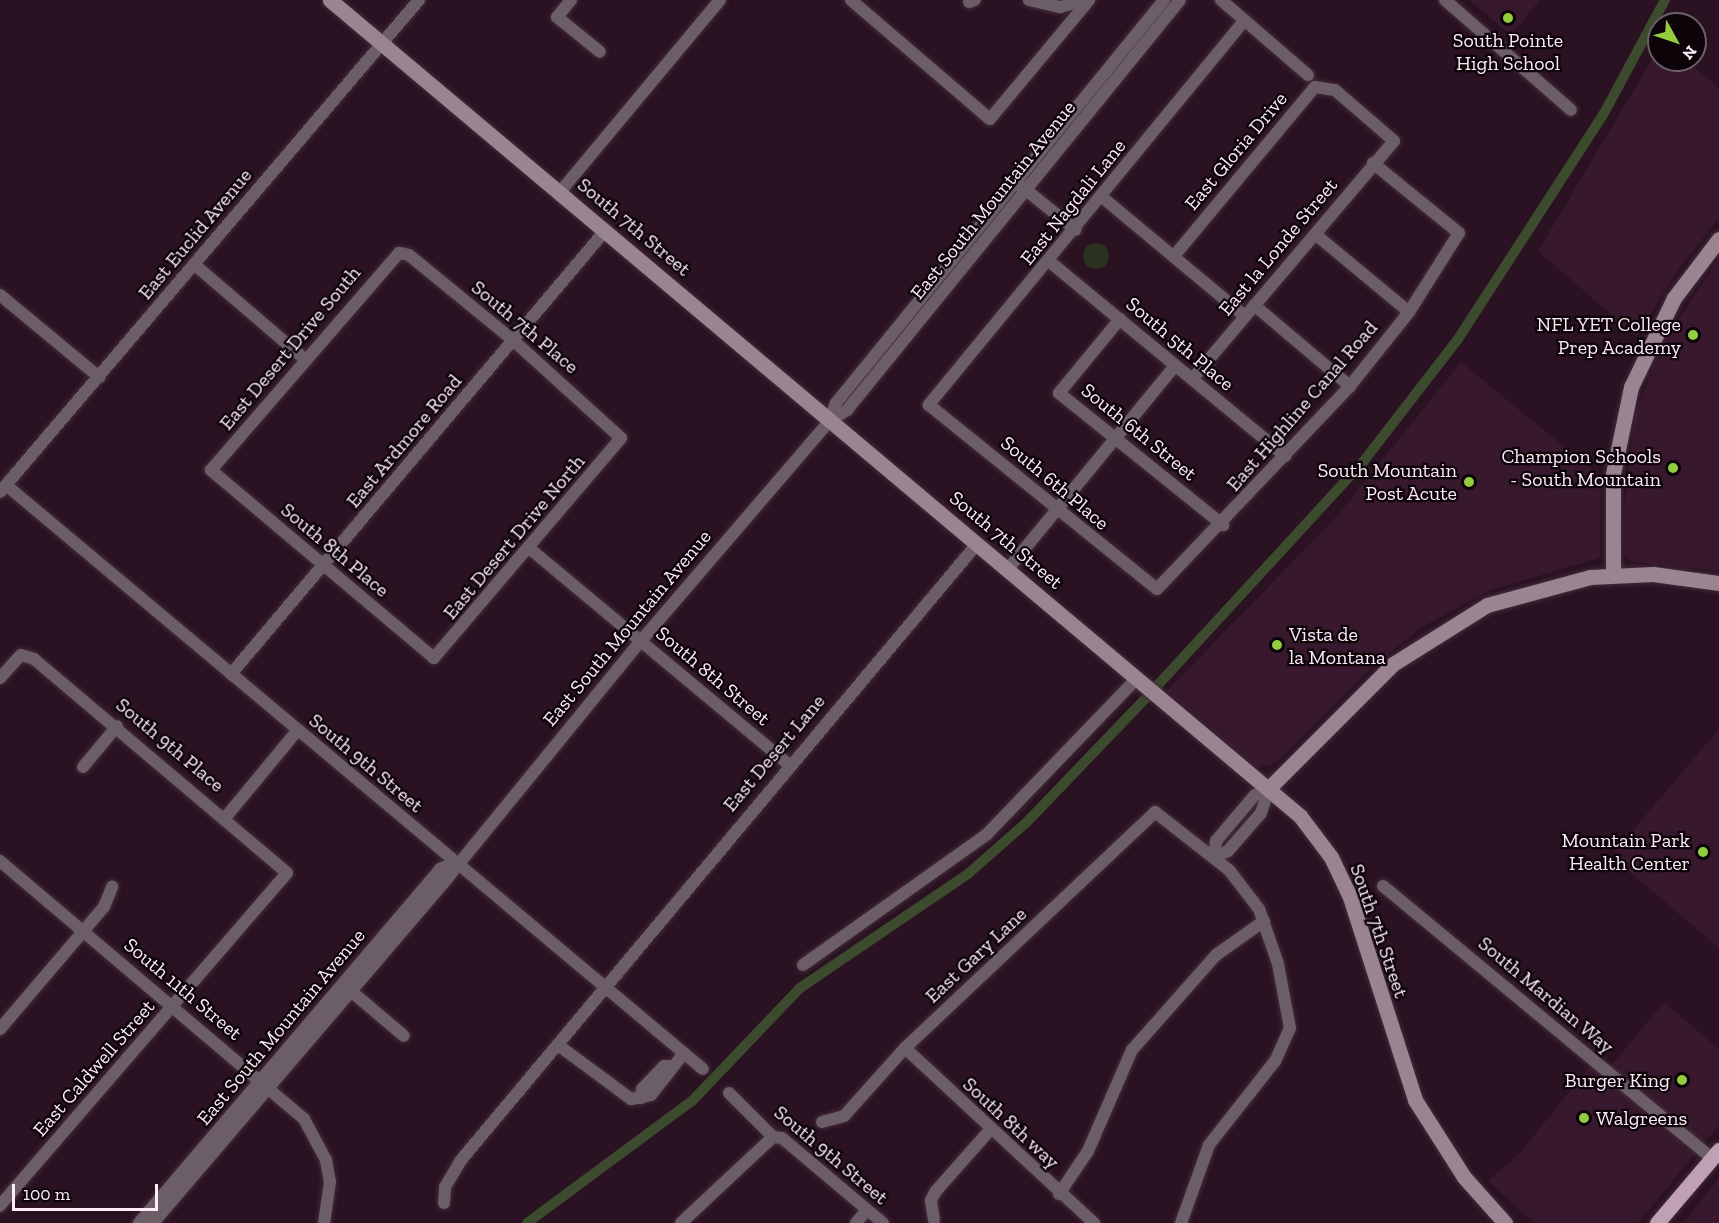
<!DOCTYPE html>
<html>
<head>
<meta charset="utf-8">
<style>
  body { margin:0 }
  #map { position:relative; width:1719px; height:1223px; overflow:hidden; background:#2a1222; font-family:"Zilla Slab",serif }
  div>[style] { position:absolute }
  .built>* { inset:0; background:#37182c }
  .green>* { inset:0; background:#2a331f }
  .round { border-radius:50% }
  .canal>* { height:10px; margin:-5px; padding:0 5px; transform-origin:5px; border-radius:5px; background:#3c4a2d }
  .roads { filter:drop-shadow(0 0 2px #432c3b) drop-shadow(0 0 2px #432c3b) }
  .street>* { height:12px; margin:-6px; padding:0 6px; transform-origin:6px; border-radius:6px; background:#6c5e66 }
  .secondary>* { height:15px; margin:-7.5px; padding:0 7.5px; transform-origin:7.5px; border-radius:7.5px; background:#9b8491 }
  .primary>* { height:15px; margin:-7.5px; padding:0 7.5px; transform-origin:7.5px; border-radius:7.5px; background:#bfa1b3 }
  .dots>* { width:16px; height:16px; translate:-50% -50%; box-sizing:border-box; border:3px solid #0c0408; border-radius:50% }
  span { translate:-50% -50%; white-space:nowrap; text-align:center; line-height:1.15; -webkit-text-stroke:4.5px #0c0408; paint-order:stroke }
  .poi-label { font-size:20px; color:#fdebf6 }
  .right { translate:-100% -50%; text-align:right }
  .left { translate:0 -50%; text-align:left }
  .street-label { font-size:20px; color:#fdebf6 }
  .north { position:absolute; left:1647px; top:12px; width:60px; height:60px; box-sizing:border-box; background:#0c0408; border:2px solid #6c6067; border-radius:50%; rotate:130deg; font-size:16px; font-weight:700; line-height:24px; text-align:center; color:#fdebf6 }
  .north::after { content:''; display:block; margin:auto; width:21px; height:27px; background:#93cc3d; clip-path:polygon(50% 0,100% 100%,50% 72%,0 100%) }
  .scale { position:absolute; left:12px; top:1184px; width:146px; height:27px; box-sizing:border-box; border:3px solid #fdebf6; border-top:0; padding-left:8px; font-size:18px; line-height:21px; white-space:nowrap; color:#fdebf6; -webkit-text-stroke:4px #0c0408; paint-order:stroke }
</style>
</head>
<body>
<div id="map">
  <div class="built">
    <div style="clip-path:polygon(1469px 0,1540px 0,1511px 35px)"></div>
    <div style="clip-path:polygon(1659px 48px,1659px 60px,1685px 60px,1719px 88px,1719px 218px,1677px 271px,1637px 337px,1538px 251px)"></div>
    <div style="clip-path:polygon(1719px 258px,1719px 571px,1633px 562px,1624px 555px,1623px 523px,1635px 415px,1661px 346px)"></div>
    <div style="clip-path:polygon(1461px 362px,1601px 477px,1600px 558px,1491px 590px,1419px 629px,1363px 675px,1274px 764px,1256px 767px,1167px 691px,1337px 516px)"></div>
    <div style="clip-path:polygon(1719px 729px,1719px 948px,1611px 856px)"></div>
    <div style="clip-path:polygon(1664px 1002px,1719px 1049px,1719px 1125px,1638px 1223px,1534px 1223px,1488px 1181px,1518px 1155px,1592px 1064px,1605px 1073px)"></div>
    <div style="clip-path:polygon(1719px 1177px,1719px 1223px,1683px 1223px,1713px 1186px)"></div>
  </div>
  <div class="green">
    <div class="round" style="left:1083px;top:243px;width:26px;height:26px"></div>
  </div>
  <div class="canal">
    <div style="left:1156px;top:687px;width:306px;rotate:-47.4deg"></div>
    <div style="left:1363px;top:462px;width:155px;rotate:-52.3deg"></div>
    <div style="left:1458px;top:339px;width:267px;rotate:-57.1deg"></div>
    <div style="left:1603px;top:115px;width:131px;rotate:-61.7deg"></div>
    <div style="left:527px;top:1223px;width:205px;rotate:-36.5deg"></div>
    <div style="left:692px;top:1101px;width:156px;rotate:-46.3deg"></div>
    <div style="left:800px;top:988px;width:204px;rotate:-34.2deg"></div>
    <div style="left:969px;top:873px;width:76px;rotate:-41.3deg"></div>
    <div style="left:1026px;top:823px;width:175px;rotate:-46.2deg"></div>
  </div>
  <div class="roads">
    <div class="street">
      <div style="left:571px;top:0;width:22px;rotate:129deg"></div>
      <div style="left:557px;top:17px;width:55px;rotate:39.1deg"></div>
      <div style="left:851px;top:0;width:183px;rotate:40.6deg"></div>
      <div style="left:990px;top:119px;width:155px;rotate:-50.2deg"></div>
      <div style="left:1029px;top:0;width:32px;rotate:13deg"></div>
      <div style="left:1060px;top:7px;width:27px;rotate:-15deg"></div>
      <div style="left:1221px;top:0;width:115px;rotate:40.8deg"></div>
      <div style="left:1445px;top:0;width:167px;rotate:41.1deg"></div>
      <div style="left:969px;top:2px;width:6px;rotate:-18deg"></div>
      <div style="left:1244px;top:21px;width:497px;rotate:129.4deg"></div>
      <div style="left:929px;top:405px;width:293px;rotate:38.9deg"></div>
      <div style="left:1157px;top:589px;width:280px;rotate:-46.4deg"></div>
      <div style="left:1350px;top:386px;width:95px;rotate:-51.4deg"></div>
      <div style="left:1409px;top:312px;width:93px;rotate:-57.7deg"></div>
      <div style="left:1459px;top:233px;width:111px;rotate:-140.9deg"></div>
      <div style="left:1021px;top:186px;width:70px;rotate:38.7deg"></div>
      <div style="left:560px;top:192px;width:250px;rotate:-50.2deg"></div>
      <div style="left:1102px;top:197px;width:186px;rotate:39.8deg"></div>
      <div style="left:1315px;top:234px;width:122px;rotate:39.7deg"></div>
      <div style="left:399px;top:253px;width:10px;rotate:11deg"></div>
      <div style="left:409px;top:255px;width:136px;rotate:39.3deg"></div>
      <div style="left:514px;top:341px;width:144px;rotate:42.2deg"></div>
      <div style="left:621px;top:438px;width:289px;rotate:130.4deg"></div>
      <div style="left:434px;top:658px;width:292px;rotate:-139.9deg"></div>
      <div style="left:211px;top:470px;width:287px;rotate:-49.1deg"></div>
      <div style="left:1174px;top:256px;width:220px;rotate:-50.2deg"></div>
      <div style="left:1315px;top:87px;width:20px;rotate:9deg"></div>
      <div style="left:1335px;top:90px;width:78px;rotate:40.8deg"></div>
      <div style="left:1394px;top:141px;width:312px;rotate:130.3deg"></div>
      <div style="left:1050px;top:262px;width:305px;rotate:39.5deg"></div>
      <div style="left:195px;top:265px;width:146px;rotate:40.6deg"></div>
      <div style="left:0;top:295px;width:129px;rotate:39.6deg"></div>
      <div style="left:1254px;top:305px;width:126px;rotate:40.2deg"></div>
      <div style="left:1120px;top:319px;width:96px;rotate:129.5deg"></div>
      <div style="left:1059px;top:393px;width:211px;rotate:38.8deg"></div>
      <div style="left:830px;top:420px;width:18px;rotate:-71deg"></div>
      <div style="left:836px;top:403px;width:520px;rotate:-50.86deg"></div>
      <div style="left:6px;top:485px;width:909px;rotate:39.96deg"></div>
      <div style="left:0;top:492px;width:646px;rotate:-49.58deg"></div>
      <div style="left:529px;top:548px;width:339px;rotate:39.8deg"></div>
      <div style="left:1008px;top:569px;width:260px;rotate:-50.6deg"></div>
      <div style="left:231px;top:674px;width:580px;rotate:-49.83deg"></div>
      <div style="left:0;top:678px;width:31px;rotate:-48deg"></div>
      <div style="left:21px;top:655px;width:14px;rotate:17deg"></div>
      <div style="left:34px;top:659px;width:331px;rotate:40.2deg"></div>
      <div style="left:287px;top:873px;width:440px;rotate:130.8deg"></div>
      <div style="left:83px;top:767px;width:53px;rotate:-50.3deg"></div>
      <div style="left:225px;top:818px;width:113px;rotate:-50.4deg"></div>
      <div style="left:1214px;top:857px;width:15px;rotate:-23deg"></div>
      <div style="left:1228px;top:851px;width:50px;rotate:-49deg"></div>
      <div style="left:1261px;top:813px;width:26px;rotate:-72deg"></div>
      <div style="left:1214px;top:857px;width:16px;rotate:-83deg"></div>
      <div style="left:1216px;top:841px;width:60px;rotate:-49.7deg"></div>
      <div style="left:1255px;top:795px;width:16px;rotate:-27deg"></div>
      <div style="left:0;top:861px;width:399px;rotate:40.3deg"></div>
      <div style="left:304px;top:1119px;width:47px;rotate:61.8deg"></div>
      <div style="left:326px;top:1160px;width:22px;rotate:80deg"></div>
      <div style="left:330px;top:1182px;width:41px;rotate:98.3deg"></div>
      <div style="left:1383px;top:886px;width:427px;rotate:39.6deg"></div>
      <div style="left:803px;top:965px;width:226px;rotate:-35.4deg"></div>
      <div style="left:987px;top:834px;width:216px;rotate:-46.1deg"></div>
      <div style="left:345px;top:986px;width:77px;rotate:40.3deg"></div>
      <div style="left:0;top:1029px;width:160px;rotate:-49.6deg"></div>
      <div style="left:104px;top:907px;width:22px;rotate:-68deg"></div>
      <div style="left:558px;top:1045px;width:91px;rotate:36.5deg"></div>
      <div style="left:631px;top:1099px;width:20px;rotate:-11deg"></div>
      <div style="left:651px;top:1095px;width:53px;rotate:-51.8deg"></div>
      <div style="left:905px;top:1048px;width:258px;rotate:42.8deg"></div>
      <div style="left:729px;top:1093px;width:62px;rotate:45deg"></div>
      <div style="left:773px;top:1137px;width:9px;rotate:6deg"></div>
      <div style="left:782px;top:1138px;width:132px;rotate:40.1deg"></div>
      <div style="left:641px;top:1098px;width:9px;rotate:-84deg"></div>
      <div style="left:642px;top:1089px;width:32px;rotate:-46deg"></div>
      <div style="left:664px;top:1066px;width:9px"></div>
      <div style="left:822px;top:1122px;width:23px;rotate:-15deg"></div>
      <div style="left:844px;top:1116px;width:91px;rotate:-48.1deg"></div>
      <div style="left:905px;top:1048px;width:344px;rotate:-43.3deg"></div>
      <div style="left:1155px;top:812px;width:94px;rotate:38.1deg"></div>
      <div style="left:1229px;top:870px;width:49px;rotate:52.4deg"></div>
      <div style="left:1259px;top:909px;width:58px;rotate:70.9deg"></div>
      <div style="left:1278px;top:964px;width:65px;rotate:79.4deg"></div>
      <div style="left:1290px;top:1028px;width:36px;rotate:114deg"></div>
      <div style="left:1275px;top:1061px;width:107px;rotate:128.2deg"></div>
      <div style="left:1209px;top:1145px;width:83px;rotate:109.7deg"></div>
      <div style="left:1059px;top:1194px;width:52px;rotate:-56deg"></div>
      <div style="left:1088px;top:1151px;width:110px;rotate:-66.5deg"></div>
      <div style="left:1132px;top:1050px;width:127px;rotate:-48.5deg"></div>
      <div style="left:1216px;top:955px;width:59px;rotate:-35.3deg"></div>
      <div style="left:444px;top:1203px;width:16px;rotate:-86deg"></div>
      <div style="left:445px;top:1187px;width:31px;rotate:-59deg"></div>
      <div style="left:461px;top:1160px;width:804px;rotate:-50.05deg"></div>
      <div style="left:934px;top:1220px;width:20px;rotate:-99deg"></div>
      <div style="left:931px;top:1200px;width:10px;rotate:-61deg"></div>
      <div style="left:936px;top:1191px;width:80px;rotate:-48.5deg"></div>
      <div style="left:139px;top:1223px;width:465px;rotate:-49.6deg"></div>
      <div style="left:440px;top:869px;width:17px;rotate:-25deg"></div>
      <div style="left:153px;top:1223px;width:456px;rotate:-49.5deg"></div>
      <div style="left:449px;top:876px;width:302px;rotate:-50.8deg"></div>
      <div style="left:640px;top:642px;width:292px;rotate:-49.4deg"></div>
      <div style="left:830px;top:420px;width:20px;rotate:-30deg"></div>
      <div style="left:847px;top:410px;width:528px;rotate:-50.92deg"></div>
      <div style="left:681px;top:1223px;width:126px;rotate:-43.1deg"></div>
      <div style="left:856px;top:1223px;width:17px;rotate:-50deg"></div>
    </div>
    <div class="secondary">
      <div style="left:330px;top:0;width:1268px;rotate:40.07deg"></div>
      <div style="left:1300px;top:816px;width:51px;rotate:52.9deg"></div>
      <div style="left:1331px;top:857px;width:44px;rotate:64.6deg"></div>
      <div style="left:1350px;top:897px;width:213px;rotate:72.2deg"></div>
      <div style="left:1415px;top:1100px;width:91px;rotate:57.5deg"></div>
      <div style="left:1464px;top:1177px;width:62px;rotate:48.3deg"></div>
      <div style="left:1613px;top:575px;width:101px;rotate:-90deg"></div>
      <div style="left:1613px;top:474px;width:89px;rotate:-78.3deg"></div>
      <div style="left:1631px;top:387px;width:99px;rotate:-64.2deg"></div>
      <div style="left:1674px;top:298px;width:74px;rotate:-52.7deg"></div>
      <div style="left:1269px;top:788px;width:175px;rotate:-45deg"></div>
      <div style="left:1393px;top:664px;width:111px;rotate:-32.1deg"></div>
      <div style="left:1487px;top:605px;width:107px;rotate:-15.2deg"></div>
      <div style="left:1590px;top:577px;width:63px;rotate:-2.7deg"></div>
      <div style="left:1653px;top:574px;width:67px;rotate:7.8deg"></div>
    </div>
    <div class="primary">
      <div style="left:1657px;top:1223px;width:96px;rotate:-49.7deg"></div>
    </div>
  </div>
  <div class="dots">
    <div style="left:1508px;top:18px;background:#93cc3d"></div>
    <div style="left:1693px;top:335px;background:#93cc3d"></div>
    <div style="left:1673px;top:468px;background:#93cc3d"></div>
    <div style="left:1469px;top:482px;background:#93cc3d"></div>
    <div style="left:1277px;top:645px;background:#93cc3d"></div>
    <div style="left:1703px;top:852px;background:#93cc3d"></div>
    <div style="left:1682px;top:1080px;background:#93cc3d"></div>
    <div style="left:1584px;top:1118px;background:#93cc3d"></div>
  </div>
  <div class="poi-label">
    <span style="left:1508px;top:52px">South Pointe<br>High School</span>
    <span class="right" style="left:1681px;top:336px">NFL YET College<br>Prep Academy</span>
    <span class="right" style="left:1661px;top:468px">Champion Schools<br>- South Mountain</span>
    <span class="right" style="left:1457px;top:482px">South Mountain<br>Post Acute</span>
    <span class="left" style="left:1289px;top:646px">Vista de<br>la Montana</span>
    <span class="right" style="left:1690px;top:852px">Mountain Park<br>Health Center</span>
    <span class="right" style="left:1670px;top:1080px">Burger King</span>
    <span class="left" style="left:1596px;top:1118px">Walgreens</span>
  </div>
  <div class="street-label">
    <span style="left:1236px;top:151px;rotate:-50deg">East Gloria Drive</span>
    <span style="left:993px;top:200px;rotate:-51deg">East South Mountain Avenue</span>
    <span style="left:1073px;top:202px;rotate:-51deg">East Nagdali Lane</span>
    <span style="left:634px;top:227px;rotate:40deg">South 7th Street</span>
    <span style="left:195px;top:234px;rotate:-50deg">East Euclid Avenue</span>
    <span style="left:1278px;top:247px;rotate:-50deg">East la Londe Street</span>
    <span style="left:525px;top:327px;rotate:40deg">South 7th Place</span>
    <span style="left:1180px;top:344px;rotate:40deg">South 5th Place</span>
    <span style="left:290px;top:348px;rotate:-50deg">East Desert Drive South</span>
    <span style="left:1302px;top:406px;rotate:-49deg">East Highline Canal Road</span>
    <span style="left:1139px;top:432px;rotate:39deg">South 6th Street</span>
    <span style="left:404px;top:441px;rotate:-50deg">East Ardmore Road</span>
    <span style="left:1055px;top:483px;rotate:40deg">South 6th Place</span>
    <span style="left:514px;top:537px;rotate:-50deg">East Desert Drive North</span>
    <span style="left:1006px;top:540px;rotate:40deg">South 7th Street</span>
    <span style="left:335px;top:550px;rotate:40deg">South 8th Place</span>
    <span style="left:627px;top:628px;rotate:-50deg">East South Mountain Avenue</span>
    <span style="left:713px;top:676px;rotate:40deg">South 8th Street</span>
    <span style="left:170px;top:745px;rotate:40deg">South 9th Place</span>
    <span style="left:774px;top:753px;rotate:-50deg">East Desert Lane</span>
    <span style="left:366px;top:763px;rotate:40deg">South 9th Street</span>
    <span style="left:1379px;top:931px;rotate:71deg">South 7th Street</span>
    <span style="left:976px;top:955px;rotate:-43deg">East Gary Lane</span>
    <span style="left:183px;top:989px;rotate:40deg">South 11th Street</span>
    <span style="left:1546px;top:995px;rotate:40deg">South Mardian Way</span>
    <span style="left:281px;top:1027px;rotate:-50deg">East South Mountain Avenue</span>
    <span style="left:94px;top:1068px;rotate:-49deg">East Caldwell Street</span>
    <span style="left:1011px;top:1123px;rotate:43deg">South 8th way</span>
    <span style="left:831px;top:1155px;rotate:40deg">South 9th Street</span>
  </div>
  <div class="north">N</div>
  <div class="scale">100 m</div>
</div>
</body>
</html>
